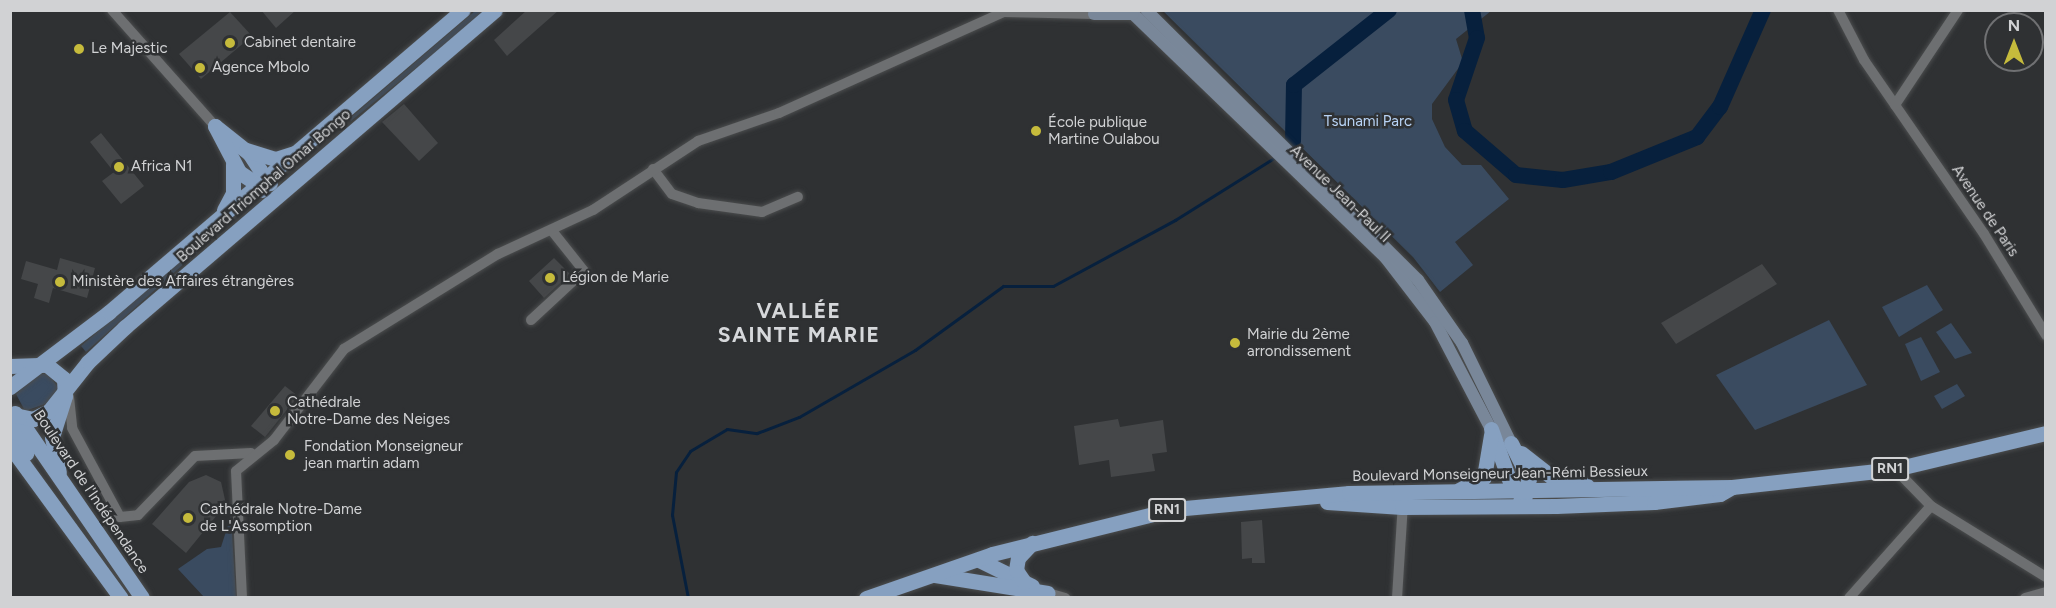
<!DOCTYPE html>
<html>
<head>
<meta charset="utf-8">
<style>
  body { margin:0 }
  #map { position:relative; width:2056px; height:608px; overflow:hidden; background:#2f3133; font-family:Figtree,sans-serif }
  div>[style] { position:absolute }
  .green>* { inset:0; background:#3a4b60 }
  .stream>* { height:3px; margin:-1.5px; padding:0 1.5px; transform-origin:1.5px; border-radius:1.5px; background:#07203d }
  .river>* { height:16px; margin:-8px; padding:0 8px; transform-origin:8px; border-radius:8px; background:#07203d }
  .building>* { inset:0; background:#454749 }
  .roads { filter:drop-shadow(0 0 2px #4b4d4e) drop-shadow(0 0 2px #4b4d4e) }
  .minor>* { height:10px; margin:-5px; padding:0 5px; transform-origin:5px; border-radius:5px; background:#6d6f71 }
  .secondary>* { height:12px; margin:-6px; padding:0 6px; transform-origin:6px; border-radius:6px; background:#798799 }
  .primary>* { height:15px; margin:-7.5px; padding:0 7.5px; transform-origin:7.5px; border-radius:7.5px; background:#86a0c0 }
  .dots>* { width:16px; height:16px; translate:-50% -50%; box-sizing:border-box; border:3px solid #2f3133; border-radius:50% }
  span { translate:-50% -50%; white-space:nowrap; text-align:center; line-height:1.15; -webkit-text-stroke:5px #2f3133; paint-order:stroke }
  .shield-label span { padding:2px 4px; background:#2f3133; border:2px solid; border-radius:4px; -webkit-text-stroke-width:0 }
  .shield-label { font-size:14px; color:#d1d2d4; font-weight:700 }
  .poi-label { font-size:15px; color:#d1d2d4 }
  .left { translate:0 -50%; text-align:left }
  .park-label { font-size:15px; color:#b8d3f5 }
  .street-label { font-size:15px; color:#d1d2d4 }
  .district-label { font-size:21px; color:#d6d8db; font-weight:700; letter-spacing:1.5px }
  .frame { position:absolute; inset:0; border:12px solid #d1d2d4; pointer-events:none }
  .north { position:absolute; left:1984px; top:12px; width:60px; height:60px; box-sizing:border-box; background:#2f3133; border:2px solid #707173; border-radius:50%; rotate:0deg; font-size:16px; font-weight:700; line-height:24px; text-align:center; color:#d1d2d4 }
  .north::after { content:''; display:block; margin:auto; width:21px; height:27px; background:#c6bb3c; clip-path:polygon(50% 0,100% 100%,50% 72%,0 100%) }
</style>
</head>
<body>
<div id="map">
  <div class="green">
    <div style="clip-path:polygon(475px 11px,486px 11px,351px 121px,349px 119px)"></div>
    <div style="clip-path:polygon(1163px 11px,1491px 11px,1456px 39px,1463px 62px,1432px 104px,1432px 119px,1445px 147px,1462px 165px,1481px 165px,1509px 199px,1455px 242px,1473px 265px,1440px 292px,1413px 257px)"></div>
    <div style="clip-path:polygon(194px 248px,197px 252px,86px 352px,81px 346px)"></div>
    <div style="clip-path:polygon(1927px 285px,1943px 310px,1899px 337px,1882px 307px)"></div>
    <div style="clip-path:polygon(1829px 320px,1867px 385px,1755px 430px,1716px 375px)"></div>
    <div style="clip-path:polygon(1951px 323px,1972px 353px,1955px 359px,1936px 332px)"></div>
    <div style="clip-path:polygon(1921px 337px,1940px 372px,1921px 381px,1905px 344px)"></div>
    <div style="clip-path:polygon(37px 374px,49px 374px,58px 388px,48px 403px,25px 411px,16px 394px)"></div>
    <div style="clip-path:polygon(1957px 384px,1965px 396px,1942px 409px,1934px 396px)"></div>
    <div style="clip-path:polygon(231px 516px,236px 597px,204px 597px,178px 569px,207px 549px,221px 547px)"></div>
  </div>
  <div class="stream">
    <div style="left:688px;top:598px;width:85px;rotate:-100.9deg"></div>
    <div style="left:672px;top:515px;width:43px;rotate:-84.7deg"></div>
    <div style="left:676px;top:472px;width:25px;rotate:-56deg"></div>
    <div style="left:690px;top:451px;width:43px;rotate:-30.7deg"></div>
    <div style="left:727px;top:429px;width:30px;rotate:8deg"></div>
    <div style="left:757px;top:433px;width:45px;rotate:-20.9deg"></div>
    <div style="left:799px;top:417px;width:134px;rotate:-30deg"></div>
    <div style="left:915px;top:350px;width:109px;rotate:-36deg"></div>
    <div style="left:1003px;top:286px;width:50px"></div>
    <div style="left:1053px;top:286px;width:139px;rotate:-28.4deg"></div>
    <div style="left:1175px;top:220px;width:120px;rotate:-32.1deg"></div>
  </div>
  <div class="river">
    <div style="left:1472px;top:10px;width:28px;rotate:80deg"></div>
    <div style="left:1477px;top:38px;width:65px;rotate:108.7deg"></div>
    <div style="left:1456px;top:100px;width:32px;rotate:74deg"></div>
    <div style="left:1465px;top:131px;width:67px;rotate:40.8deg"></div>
    <div style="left:1516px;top:175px;width:47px;rotate:6.1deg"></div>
    <div style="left:1563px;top:180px;width:49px;rotate:-9.5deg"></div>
    <div style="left:1611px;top:172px;width:93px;rotate:-22.1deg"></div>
    <div style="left:1697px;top:137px;width:38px;rotate:-53deg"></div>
    <div style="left:1720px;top:107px;width:106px;rotate:-66.1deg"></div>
    <div style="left:1293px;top:141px;width:56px;rotate:-89deg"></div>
    <div style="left:1294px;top:85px;width:121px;rotate:-38.3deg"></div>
  </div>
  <div class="building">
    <div style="clip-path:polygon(261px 10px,296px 10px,276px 28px)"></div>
    <div style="clip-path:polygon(527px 10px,559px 10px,507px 56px,494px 40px)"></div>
    <div style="clip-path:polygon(230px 12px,252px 36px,201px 79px,179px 54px)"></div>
    <div style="clip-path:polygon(404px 104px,438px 143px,419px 161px,382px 122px)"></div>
    <div style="clip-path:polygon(101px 133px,144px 186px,121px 204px,102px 181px,114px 172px,90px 142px)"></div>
    <div style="clip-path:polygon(60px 258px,95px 268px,87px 298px,53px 288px,49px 303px,34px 298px,38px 284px,21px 279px,26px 261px,57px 270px)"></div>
    <div style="clip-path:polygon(554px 258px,570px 274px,544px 298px,529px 281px)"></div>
    <div style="clip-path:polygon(1762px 264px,1777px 284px,1676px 344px,1661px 323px)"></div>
    <div style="clip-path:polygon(285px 386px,298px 396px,265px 437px,251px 426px)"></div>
    <div style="clip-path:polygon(1118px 419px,1120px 427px,1163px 420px,1167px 452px,1152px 454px,1155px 471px,1111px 477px,1109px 460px,1079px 465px,1074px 426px)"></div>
    <div style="clip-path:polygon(206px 475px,221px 482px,226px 504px,186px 553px,152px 524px,189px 482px)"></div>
    <div style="clip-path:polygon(1262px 520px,1265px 563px,1252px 563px,1252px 558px,1242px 559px,1241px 522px)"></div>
  </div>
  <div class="roads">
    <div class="minor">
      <div style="left:112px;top:10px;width:155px;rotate:48.4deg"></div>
      <div style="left:1838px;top:10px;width:56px;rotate:62.5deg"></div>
      <div style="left:1864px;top:60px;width:211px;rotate:55.4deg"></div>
      <div style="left:1984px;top:234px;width:119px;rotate:58.5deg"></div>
      <div style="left:1895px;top:105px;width:114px;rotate:-56.4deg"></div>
      <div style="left:653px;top:169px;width:31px;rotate:53deg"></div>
      <div style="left:672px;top:194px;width:28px;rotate:19deg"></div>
      <div style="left:698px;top:203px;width:65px;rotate:8deg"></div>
      <div style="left:762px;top:212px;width:39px;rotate:-23deg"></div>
      <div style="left:531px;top:320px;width:72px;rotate:-42.8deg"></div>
      <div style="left:584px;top:271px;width:50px;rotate:-128.5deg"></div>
      <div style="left:69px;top:397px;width:31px;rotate:84deg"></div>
      <div style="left:72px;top:428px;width:101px;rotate:61.7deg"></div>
      <div style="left:120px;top:517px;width:18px;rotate:-6deg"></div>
      <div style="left:138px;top:515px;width:82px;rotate:-46deg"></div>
      <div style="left:195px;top:456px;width:56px;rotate:-3.1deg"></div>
      <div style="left:1895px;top:469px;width:52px;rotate:45.8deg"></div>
      <div style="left:1931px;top:506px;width:135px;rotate:31.7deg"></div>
      <div style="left:1048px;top:593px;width:18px;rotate:16deg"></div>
      <div style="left:242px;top:598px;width:127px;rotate:-92.7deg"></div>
      <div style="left:236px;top:471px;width:49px;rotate:-39.2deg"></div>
      <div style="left:274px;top:440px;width:115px;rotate:-52.4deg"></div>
      <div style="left:344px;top:349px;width:181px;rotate:-31.7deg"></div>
      <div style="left:498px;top:254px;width:105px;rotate:-24.9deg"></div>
      <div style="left:593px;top:210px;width:126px;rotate:-33.3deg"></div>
      <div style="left:698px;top:141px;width:86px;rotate:-19.1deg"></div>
      <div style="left:779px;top:113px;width:247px;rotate:-24.2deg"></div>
      <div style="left:1004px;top:12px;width:90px;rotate:1.3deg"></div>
      <div style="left:1397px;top:598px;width:96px;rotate:-86.4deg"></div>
      <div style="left:1849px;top:598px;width:123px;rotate:-48.3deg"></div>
      <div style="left:2025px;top:598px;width:22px;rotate:-16deg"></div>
    </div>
    <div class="secondary">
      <div style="left:1129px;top:10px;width:356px;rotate:44deg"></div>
      <div style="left:1385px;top:257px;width:82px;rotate:52.4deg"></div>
      <div style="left:1435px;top:322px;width:121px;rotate:62.4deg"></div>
      <div style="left:1146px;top:10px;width:383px;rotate:44.8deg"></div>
      <div style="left:1418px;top:280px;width:77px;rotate:55.1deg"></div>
      <div style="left:1462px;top:343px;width:111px;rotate:63.9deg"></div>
      <div style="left:1094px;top:14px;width:39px"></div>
    </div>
    <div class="primary">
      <div style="left:215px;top:126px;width:43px;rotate:38.5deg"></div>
      <div style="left:249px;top:153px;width:20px;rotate:57deg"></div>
      <div style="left:260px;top:170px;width:20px;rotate:84deg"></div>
      <div style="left:215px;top:126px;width:52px;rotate:62.4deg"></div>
      <div style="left:239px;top:172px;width:18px;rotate:34deg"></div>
      <div style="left:254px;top:182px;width:16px;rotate:4deg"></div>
      <div style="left:246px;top:150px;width:31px;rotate:17deg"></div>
      <div style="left:276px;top:159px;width:19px;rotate:-18deg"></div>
      <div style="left:224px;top:210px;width:19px;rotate:-62deg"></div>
      <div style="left:233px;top:193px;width:29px;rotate:-90deg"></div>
      <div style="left:10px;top:366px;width:37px;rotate:-2deg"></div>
      <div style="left:47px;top:365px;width:22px;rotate:39deg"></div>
      <div style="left:64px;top:379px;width:17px;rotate:87deg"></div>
      <div style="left:65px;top:396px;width:43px;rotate:107.6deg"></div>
      <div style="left:52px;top:437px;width:36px;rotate:79deg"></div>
      <div style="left:10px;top:387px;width:124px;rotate:-37.1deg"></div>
      <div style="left:109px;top:312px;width:465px;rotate:-40.5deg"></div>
      <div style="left:15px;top:413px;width:224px;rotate:55.5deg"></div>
      <div style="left:10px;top:414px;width:24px;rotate:12deg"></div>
      <div style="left:33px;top:419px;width:18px;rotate:-27deg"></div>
      <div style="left:49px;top:411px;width:63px;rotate:-51.5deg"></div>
      <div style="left:88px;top:362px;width:51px;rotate:-43.4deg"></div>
      <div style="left:125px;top:327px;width:487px;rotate:-40.6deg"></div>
      <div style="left:10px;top:428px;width:30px;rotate:57deg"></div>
      <div style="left:1491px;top:429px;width:56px;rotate:70.3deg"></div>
      <div style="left:1510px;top:482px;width:21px;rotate:45deg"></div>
      <div style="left:1511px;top:443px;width:40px;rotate:63.4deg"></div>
      <div style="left:1529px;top:479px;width:24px;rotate:112deg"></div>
      <div style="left:10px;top:446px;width:188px;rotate:53.9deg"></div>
      <div style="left:1521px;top:453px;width:39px;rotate:38deg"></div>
      <div style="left:1552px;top:477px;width:36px;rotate:14deg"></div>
      <div style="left:1459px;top:490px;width:28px;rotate:-27deg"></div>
      <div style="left:1484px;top:477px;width:43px;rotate:-80.5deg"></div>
      <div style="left:1327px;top:502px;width:75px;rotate:3.8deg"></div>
      <div style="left:1402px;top:507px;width:154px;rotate:-0.4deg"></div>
      <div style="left:1556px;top:506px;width:98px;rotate:-2.3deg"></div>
      <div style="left:1654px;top:502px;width:66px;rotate:-6.9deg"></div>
      <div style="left:1720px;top:494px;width:14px;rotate:-30deg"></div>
      <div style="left:979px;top:560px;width:59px;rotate:26.1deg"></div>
      <div style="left:935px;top:575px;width:114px;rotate:9.1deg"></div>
      <div style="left:1024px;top:582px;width:14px;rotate:-124deg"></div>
      <div style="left:1016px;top:570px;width:12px;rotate:-81deg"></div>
      <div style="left:1018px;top:558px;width:21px;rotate:-47deg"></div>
      <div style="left:866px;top:598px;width:133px;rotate:-19.2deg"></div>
      <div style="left:992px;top:554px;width:187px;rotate:-13.9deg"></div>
      <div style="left:1174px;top:509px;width:176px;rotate:-5.2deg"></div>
      <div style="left:1349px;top:493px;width:383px;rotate:-0.9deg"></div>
      <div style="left:1732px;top:487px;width:164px;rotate:-6.3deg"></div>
      <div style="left:1895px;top:469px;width:155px;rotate:-13.4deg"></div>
    </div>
  </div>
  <div class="dots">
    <div style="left:230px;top:43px;background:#c6bb3c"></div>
    <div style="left:79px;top:49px;background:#c6bb3c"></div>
    <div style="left:200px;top:68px;background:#c6bb3c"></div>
    <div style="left:1036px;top:131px;background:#c6bb3c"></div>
    <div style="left:119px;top:167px;background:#c6bb3c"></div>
    <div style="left:550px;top:278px;background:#c6bb3c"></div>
    <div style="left:60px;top:282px;background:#c6bb3c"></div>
    <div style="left:1235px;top:343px;background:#c6bb3c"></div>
    <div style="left:275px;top:411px;background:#c6bb3c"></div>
    <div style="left:290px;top:455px;background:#c6bb3c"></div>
    <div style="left:188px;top:518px;background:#c6bb3c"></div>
  </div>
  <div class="shield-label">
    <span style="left:1890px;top:469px">RN1</span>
    <span style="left:1167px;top:510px">RN1</span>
  </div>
  <div class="poi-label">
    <span class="left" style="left:244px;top:43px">Cabinet dentaire</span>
    <span class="left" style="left:91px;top:49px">Le Majestic</span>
    <span class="left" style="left:212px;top:68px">Agence Mbolo</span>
    <span class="left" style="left:1048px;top:131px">École publique<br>Martine Oulabou</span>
    <span class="left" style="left:131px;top:167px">Africa N1</span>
    <span class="left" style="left:562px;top:278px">Légion de Marie</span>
    <span class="left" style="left:72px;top:282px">Ministère des Affaires étrangères</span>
    <span class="left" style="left:1247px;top:343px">Mairie du 2ème<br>arrondissement</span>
    <span class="left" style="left:287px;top:411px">Cathédrale<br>Notre-Dame des Neiges</span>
    <span class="left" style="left:304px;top:455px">Fondation Monseigneur<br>jean martin adam</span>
    <span class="left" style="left:200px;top:518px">Cathédrale Notre-Dame<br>de L'Assomption</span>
  </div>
  <div class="park-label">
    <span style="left:1368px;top:122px">Tsunami Parc</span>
  </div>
  <div class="street-label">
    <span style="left:264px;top:186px;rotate:-41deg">Boulevard Triomphal Omar Bongo</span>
    <span style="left:1340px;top:194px;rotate:44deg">Avenue Jean-Paul II</span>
    <span style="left:1985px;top:211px;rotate:56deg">Avenue de Paris</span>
    <span style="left:1500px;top:474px;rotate:-1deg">Boulevard Monseigneur Jean-Rémi Bessieux</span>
    <span style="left:91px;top:492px;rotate:56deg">Boulevard de l'Indépendance</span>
  </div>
  <div class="district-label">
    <span style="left:799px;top:323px">VALLÉE<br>SAINTE MARIE</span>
  </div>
  <div class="frame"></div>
  <div class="north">N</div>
</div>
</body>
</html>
